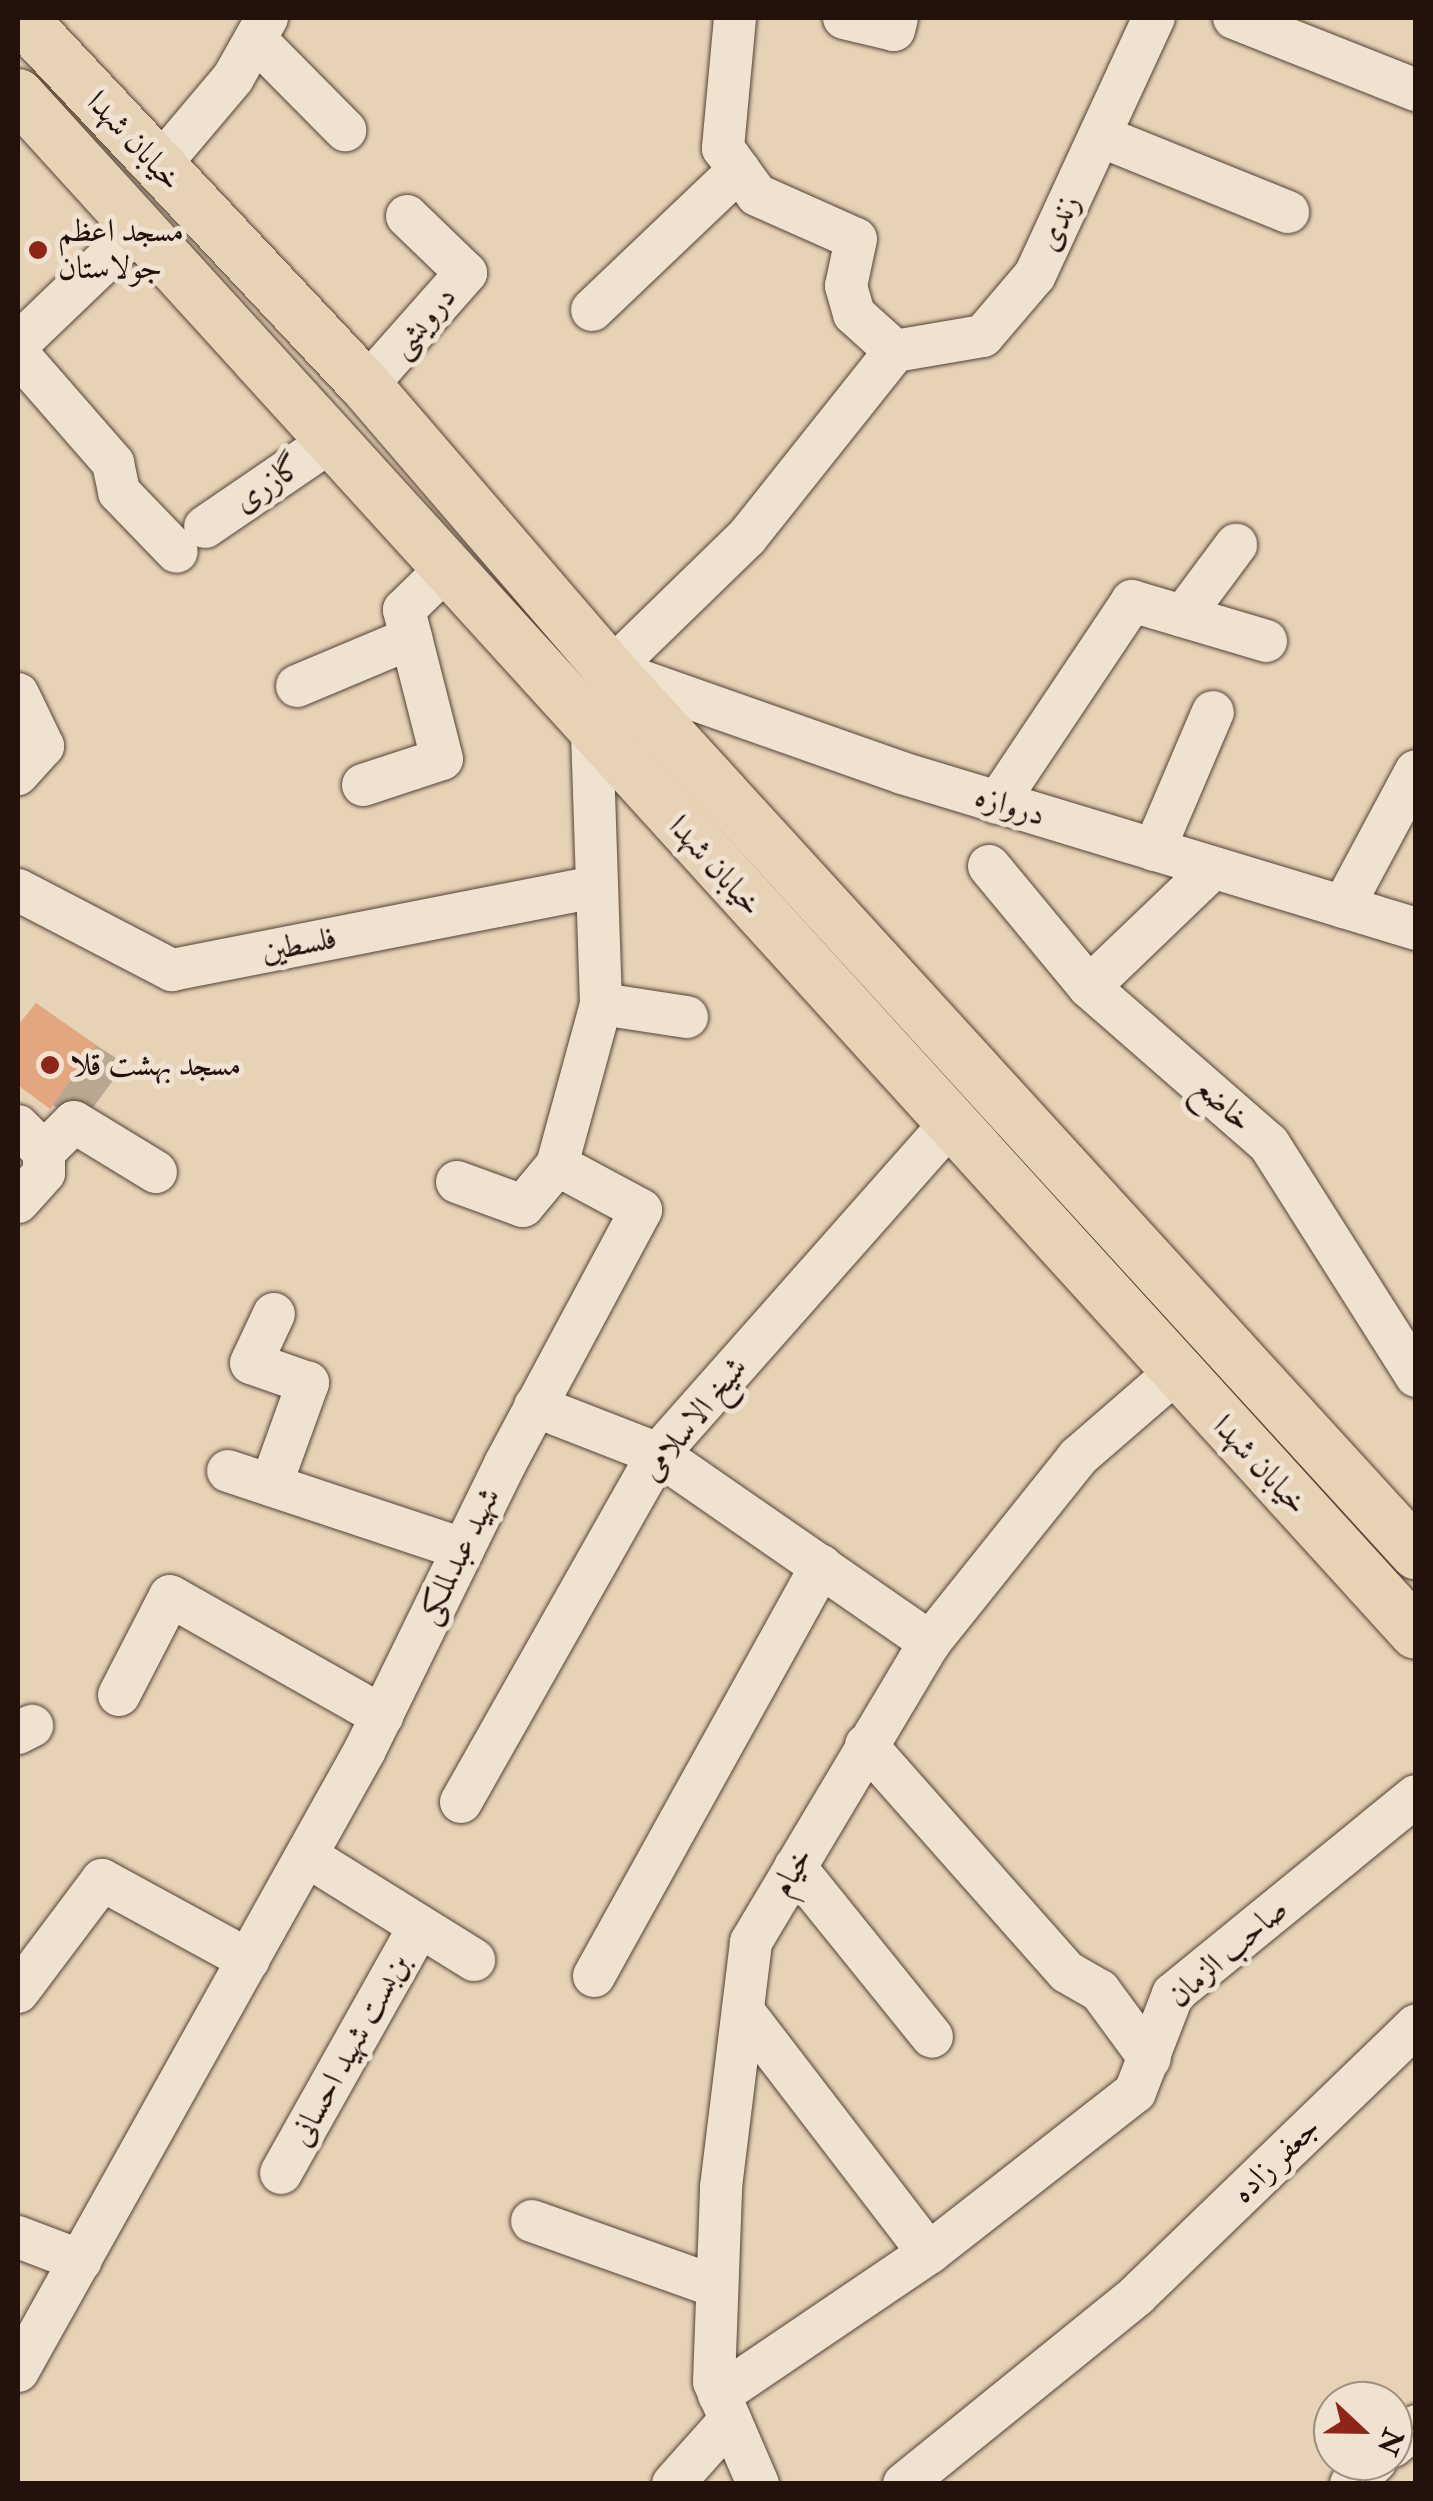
<!DOCTYPE html>
<html>
<head>
<meta charset="utf-8">
<style>
  body { margin:0 }
  #map { position:relative; width:1433px; height:2501px; overflow:hidden; background:#e6d3b6; font-family:"IM FELL Double Pica",Amiri,serif }
  div>[style] { position:absolute }
  .shadow>* { inset:0; background:#0003 }
  .building>* { inset:0; background:#e2a780 }
  .roads { filter:drop-shadow(0 0 2px #544236) drop-shadow(0 0 2px #544236) }
  .minor>* { height:42px; margin:-21px; padding:0 21px; transform-origin:21px; border-radius:21px; background:#efe2d0 }
  .major>* { height:52px; margin:-26px; padding:0 26px; transform-origin:26px; border-radius:26px; background:#e6d3b6 }
  .dots>* { width:28px; height:28px; translate:-50% -50%; box-sizing:border-box; border:5px solid #efe2d0; border-radius:50% }
  span { translate:-50% -50%; white-space:nowrap; text-align:center; line-height:1.15; -webkit-text-stroke:10px #efe2d0; paint-order:stroke }
  .street-label { font-size:32px; color:#23120c }
  .poi-label { font-size:32px; color:#23120c }
  .left { translate:0 -50%; text-align:left }
  .frame { position:absolute; inset:0; border:20px solid #23120c; pointer-events:none }
  .north { position:absolute; left:1313px; top:2381px; width:100px; height:100px; box-sizing:border-box; background:#efe2d0; border:2px solid #9d8f82; border-radius:50%; rotate:112deg; font-size:28px; font-weight:700; line-height:40px; text-align:center; color:#23120c }
  .north::after { content:''; display:block; margin:auto; width:35px; height:45px; background:#8f2418; clip-path:polygon(50% 0,100% 100%,50% 72%,0 100%) }
</style>
</head>
<body>
<div id="map">
  <div class="shadow">
    <div style="clip-path:polygon(37px 1006px,125px 1064px,81px 1124px,18px 1082px,18px 1029px)"></div>
  </div>
  <div class="building">
    <div style="clip-path:polygon(36px 1003px,96px 1045px,50px 1109px,18px 1085px,18px 1025px)"></div>
  </div>
  <div class="roads">
    <div class="minor">
      <div style="left:735px;top:18px;width:131px;rotate:95.3deg"></div>
      <div style="left:723px;top:148px;width:58px;rotate:54.1deg"></div>
      <div style="left:757px;top:195px;width:108px;rotate:24deg"></div>
      <div style="left:856px;top:239px;width:48px;rotate:102deg"></div>
      <div style="left:846px;top:286px;width:29px;rotate:74deg"></div>
      <div style="left:854px;top:314px;width:55px;rotate:42.1deg"></div>
      <div style="left:895px;top:351px;width:238px;rotate:128.5deg"></div>
      <div style="left:747px;top:537px;width:191px;rotate:135.8deg"></div>
      <div style="left:610px;top:670px;width:310px;rotate:19.4deg"></div>
      <div style="left:902px;top:773px;width:537px;rotate:16.88deg"></div>
      <div style="left:844px;top:18px;width:51px;rotate:13.5deg"></div>
      <div style="left:894px;top:30px;width:12px;rotate:-76deg"></div>
      <div style="left:1234px;top:18px;width:196px;rotate:21.6deg"></div>
      <div style="left:256px;top:40px;width:127px;rotate:45.3deg"></div>
      <div style="left:1100px;top:136px;width:203px;rotate:22deg"></div>
      <div style="left:157px;top:168px;width:118px;rotate:-49.8deg"></div>
      <div style="left:233px;top:78px;width:69px;rotate:-60.5deg"></div>
      <div style="left:592px;top:310px;width:203px;rotate:-43.6deg"></div>
      <div style="left:18px;top:344px;width:168px;rotate:-43.8deg"></div>
      <div style="left:895px;top:351px;width:89px;rotate:-9.7deg"></div>
      <div style="left:983px;top:336px;width:80px;rotate:-49.6deg"></div>
      <div style="left:1035px;top:275px;width:283px;rotate:-65.2deg"></div>
      <div style="left:18px;top:354px;width:145px;rotate:48.9deg"></div>
      <div style="left:113px;top:463px;width:30px;rotate:78deg"></div>
      <div style="left:119px;top:492px;width:83px;rotate:46deg"></div>
      <div style="left:366px;top:386px;width:151px;rotate:-48.5deg"></div>
      <div style="left:466px;top:273px;width:82px;rotate:-136deg"></div>
      <div style="left:205px;top:527px;width:153px;rotate:-34.3deg"></div>
      <div style="left:1183px;top:616px;width:89px;rotate:-53.3deg"></div>
      <div style="left:297px;top:686px;width:124px;rotate:-22.8deg"></div>
      <div style="left:18px;top:694px;width:58px;rotate:64.3deg"></div>
      <div style="left:43px;top:746px;width:38px;rotate:132deg"></div>
      <div style="left:363px;top:785px;width:83px;rotate:-18.2deg"></div>
      <div style="left:442px;top:759px;width:154px;rotate:-104.3deg"></div>
      <div style="left:404px;top:610px;width:59px;rotate:-44.3deg"></div>
      <div style="left:997px;top:803px;width:243px;rotate:-56.2deg"></div>
      <div style="left:1132px;top:601px;width:140px;rotate:16.6deg"></div>
      <div style="left:1154px;top:850px;width:150px;rotate:-66.9deg"></div>
      <div style="left:989px;top:866px;width:157px;rotate:50.4deg"></div>
      <div style="left:1089px;top:987px;width:239px;rotate:41.1deg"></div>
      <div style="left:1269px;top:1144px;width:275px;rotate:57.6deg"></div>
      <div style="left:18px;top:890px;width:174px;rotate:27.5deg"></div>
      <div style="left:172px;top:970px;width:433px;rotate:-11.1deg"></div>
      <div style="left:1343px;top:907px;width:154px;rotate:-61.8deg"></div>
      <div style="left:1089px;top:987px;width:172px;rotate:-43.8deg"></div>
      <div style="left:601px;top:1004px;width:87px;rotate:8.6deg"></div>
      <div style="left:18px;top:1126px;width:37px;rotate:45deg"></div>
      <div style="left:44px;top:1152px;width:42px;rotate:-45deg"></div>
      <div style="left:74px;top:1122px;width:96px;rotate:31.4deg"></div>
      <div style="left:457px;top:1182px;width:70px;rotate:20deg"></div>
      <div style="left:523px;top:1206px;width:53px;rotate:-50.3deg"></div>
      <div style="left:18px;top:1202px;width:39px;rotate:-48deg"></div>
      <div style="left:44px;top:1173px;width:21px;rotate:-90deg"></div>
      <div style="left:535px;top:1406px;width:132px;rotate:21.3deg"></div>
      <div style="left:658px;top:1454px;width:331px;rotate:34.7deg"></div>
      <div style="left:228px;top:1471px;width:248px;rotate:18.4deg"></div>
      <div style="left:271px;top:1485px;width:109px;rotate:-70.1deg"></div>
      <div style="left:308px;top:1383px;width:60px;rotate:-160.7deg"></div>
      <div style="left:251px;top:1363px;width:54px;rotate:-64.9deg"></div>
      <div style="left:119px;top:1695px;width:111px;rotate:-62.7deg"></div>
      <div style="left:170px;top:1596px;width:244px;rotate:29.5deg"></div>
      <div style="left:18px;top:1733px;width:16px;rotate:-27deg"></div>
      <div style="left:866px;top:1745px;width:303px;rotate:48.5deg"></div>
      <div style="left:1067px;top:1972px;width:38px;rotate:30deg"></div>
      <div style="left:1100px;top:1991px;width:84px;rotate:53.7deg"></div>
      <div style="left:461px;top:1802px;width:400px;rotate:-60.5deg"></div>
      <div style="left:658px;top:1454px;width:439px;rotate:-48.5deg"></div>
      <div style="left:307px;top:1856px;width:197px;rotate:31.9deg"></div>
      <div style="left:795px;top:1867px;width:218px;rotate:51.1deg"></div>
      <div style="left:594px;top:1976px;width:469px;rotate:-61deg"></div>
      <div style="left:18px;top:1992px;width:140px;rotate:-53.1deg"></div>
      <div style="left:102px;top:1880px;width:167px;rotate:28.6deg"></div>
      <div style="left:743px;top:2011px;width:305px;rotate:52.5deg"></div>
      <div style="left:281px;top:2173px;width:282px;rotate:-60.7deg"></div>
      <div style="left:532px;top:2221px;width:196px;rotate:19.6deg"></div>
      <div style="left:18px;top:2237px;width:67px;rotate:20.9deg"></div>
      <div style="left:18px;top:2371px;width:711px;rotate:-60.8deg"></div>
      <div style="left:365px;top:1750px;width:318px;rotate:-63.9deg"></div>
      <div style="left:505px;top:1464px;width:288px;rotate:-61.8deg"></div>
      <div style="left:641px;top:1210px;width:95px;rotate:-151.8deg"></div>
      <div style="left:557px;top:1165px;width:167px;rotate:-74.7deg"></div>
      <div style="left:601px;top:1004px;width:274px;rotate:-91.9deg"></div>
      <div style="left:719px;top:2395px;width:254px;rotate:-34.1deg"></div>
      <div style="left:929px;top:2253px;width:261px;rotate:-38deg"></div>
      <div style="left:1135px;top:2092px;width:105px;rotate:-68.8deg"></div>
      <div style="left:1173px;top:1994px;width:313px;rotate:-39.2deg"></div>
      <div style="left:1393px;top:2446px;width:30px;rotate:-41deg"></div>
      <div style="left:673px;top:2484px;width:86px;rotate:-48.3deg"></div>
      <div style="left:758px;top:2484px;width:111px;rotate:-113.3deg"></div>
      <div style="left:714px;top:2382px;width:195px;rotate:-87.9deg"></div>
      <div style="left:721px;top:2187px;width:247px;rotate:-83deg"></div>
      <div style="left:751px;top:1942px;width:349px;rotate:-59.2deg"></div>
      <div style="left:930px;top:1642px;width:237px;rotate:-51.3deg"></div>
      <div style="left:1078px;top:1457px;width:128px;rotate:-40.9deg"></div>
      <div style="left:904px;top:2484px;width:300px;rotate:-39deg"></div>
      <div style="left:1137px;top:2295px;width:388px;rotate:-44deg"></div>
      <div style="left:1351px;top:2484px;width:34px;rotate:-43deg"></div>
    </div>
    <div class="major">
      <div style="left:21px;top:18px;width:504px;rotate:46.85deg"></div>
      <div style="left:366px;top:386px;width:374px;rotate:49.3deg"></div>
      <div style="left:610px;top:670px;width:1196px;rotate:47.61deg"></div>
      <div style="left:18px;top:95px;width:2078px;rotate:47.73deg"></div>
    </div>
  </div>
  <div class="dots">
    <div style="left:38px;top:250px;background:#8f2418"></div>
    <div style="left:50px;top:1065px;background:#8f2418"></div>
  </div>
  <div class="street-label">
    <span style="left:134px;top:141px;rotate:47deg">خیابان شهدا</span>
    <span style="left:1059px;top:223px;rotate:-65deg">زندی</span>
    <span style="left:423px;top:322px;rotate:-49deg">درویشی</span>
    <span style="left:268px;top:484px;rotate:-35deg">گازری</span>
    <span style="left:1010px;top:806px;rotate:17deg">دروازه</span>
    <span style="left:715px;top:866px;rotate:48deg">خیابان شهدا</span>
    <span style="left:299px;top:945px;rotate:-11deg">فلسطین</span>
    <span style="left:1223px;top:1104px;rotate:41deg">خاضع</span>
    <span style="left:694px;top:1419px;rotate:-51deg">شیخ الاسلامی</span>
    <span style="left:1260px;top:1465px;rotate:47deg">خیابان شهدا</span>
    <span style="left:459px;top:1556px;rotate:-64deg">شهید عبدلملکی</span>
    <span style="left:792px;top:1872px;rotate:-60deg">خیام</span>
    <span style="left:1228px;top:1953px;rotate:-41deg">صاحب الزمان</span>
    <span style="left:350px;top:2050px;rotate:-61deg">بن‌بست شهید احسانی</span>
    <span style="left:1276px;top:2160px;rotate:-44deg">جعفر زاده</span>
  </div>
  <div class="poi-label">
    <span class="left" style="left:58px;top:250px">مسجد اعظم<br>جولاستان</span>
    <span class="left" style="left:70px;top:1065px">مسجد بهشت قلا</span>
  </div>
  <div class="frame"></div>
  <div class="north">N</div>
</div>
</body>
</html>
